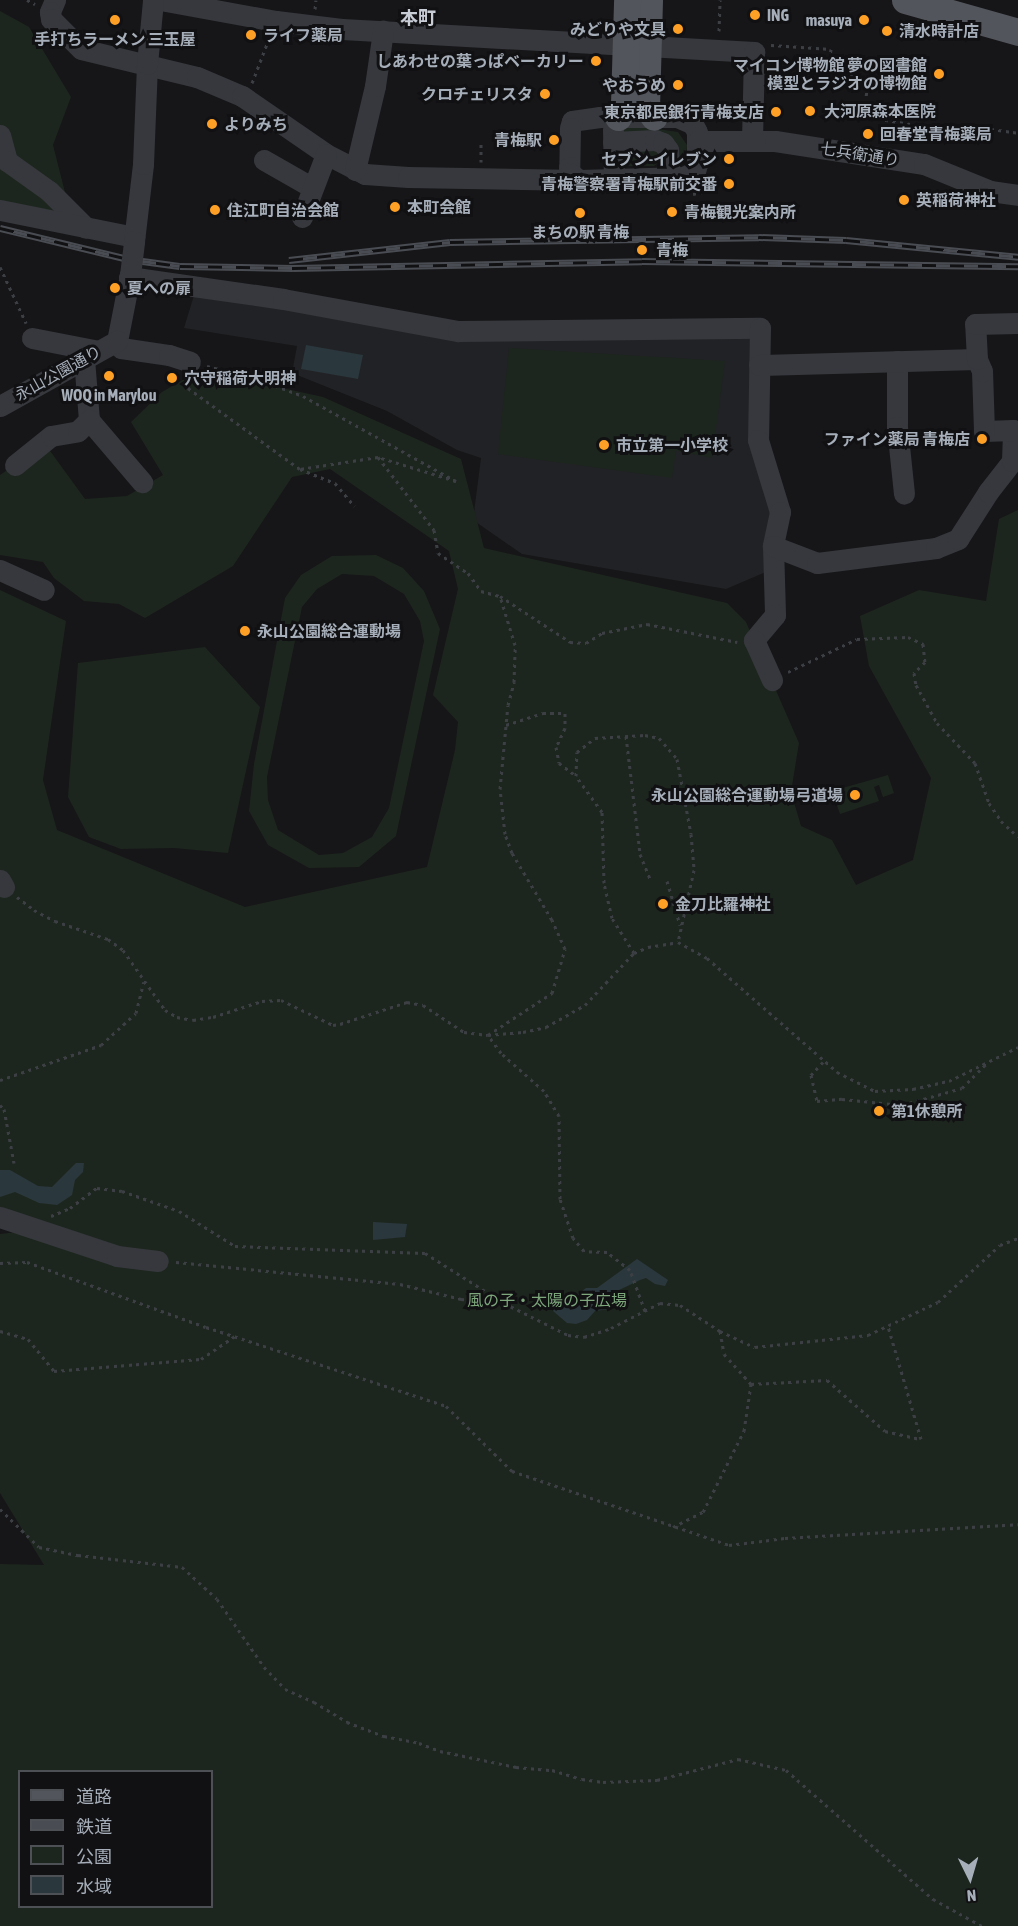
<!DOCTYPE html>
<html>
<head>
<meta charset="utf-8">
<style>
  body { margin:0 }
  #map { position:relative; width:1018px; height:1926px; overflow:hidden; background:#161618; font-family:"Asap Condensed","Noto Sans JP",sans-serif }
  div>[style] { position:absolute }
  .built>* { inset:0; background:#212225 }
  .green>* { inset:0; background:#1d261e }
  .water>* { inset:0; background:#2a373d }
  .path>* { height:3px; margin-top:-1.5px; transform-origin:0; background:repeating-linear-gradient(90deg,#3c3f44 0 3px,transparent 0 7.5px) }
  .minor>* { height:21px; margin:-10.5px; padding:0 10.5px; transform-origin:10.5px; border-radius:10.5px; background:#36383d }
  .major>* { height:27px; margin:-13.5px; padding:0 13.5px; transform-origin:13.5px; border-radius:13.5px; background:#52555c }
  .rail>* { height:7px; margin-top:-3.5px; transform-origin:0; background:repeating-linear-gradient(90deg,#111113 0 14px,#494c52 0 28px); box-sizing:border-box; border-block:2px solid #494c52 }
  .minor-bridge>* { height:21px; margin:-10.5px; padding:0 10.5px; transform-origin:10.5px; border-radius:10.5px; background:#36383d }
  .dots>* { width:16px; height:16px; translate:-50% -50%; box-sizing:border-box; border:3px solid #111113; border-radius:50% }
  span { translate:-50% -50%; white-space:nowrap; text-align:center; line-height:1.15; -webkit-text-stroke:6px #111113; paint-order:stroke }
  .poi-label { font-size:16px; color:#a6aeb9; font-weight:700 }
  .left { translate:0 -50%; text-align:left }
  .right { translate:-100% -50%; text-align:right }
  .street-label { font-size:16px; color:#a6aeb9 }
  .park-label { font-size:16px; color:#7da67c }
  .neighbourhood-label { font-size:18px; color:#c8ccd5; font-weight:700 }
  .legend { position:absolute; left:18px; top:1770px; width:195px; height:138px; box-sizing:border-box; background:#111113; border:2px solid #4d5055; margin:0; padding:8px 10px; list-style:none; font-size:18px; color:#a6aeb9 }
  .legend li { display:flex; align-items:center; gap:12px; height:30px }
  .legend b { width:30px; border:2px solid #4d5055 }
  .north { position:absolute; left:940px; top:1848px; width:60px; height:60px; -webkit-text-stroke:4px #111113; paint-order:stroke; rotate:175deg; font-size:16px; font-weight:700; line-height:24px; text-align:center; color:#a6aeb9 }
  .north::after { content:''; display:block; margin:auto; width:21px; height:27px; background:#a6aeb9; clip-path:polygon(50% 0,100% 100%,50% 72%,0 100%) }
</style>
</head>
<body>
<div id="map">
  <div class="built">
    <div style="clip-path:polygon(195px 292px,457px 337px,760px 328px,758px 440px,780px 512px,768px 571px,726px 589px,522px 554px,473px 520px,481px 458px,457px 450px,387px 411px,292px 373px,297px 346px,184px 328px)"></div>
  </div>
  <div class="green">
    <div style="clip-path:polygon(0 11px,29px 27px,71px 97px,53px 145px,68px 204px,37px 223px,0 211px)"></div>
    <div style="clip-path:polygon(631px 125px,678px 132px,687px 145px,686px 158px,679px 166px,678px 149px,622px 134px,624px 128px)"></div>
    <div style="clip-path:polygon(630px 147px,659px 151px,660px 161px,654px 166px,629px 166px,623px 160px,624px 151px)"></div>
    <div style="clip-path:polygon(509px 348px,725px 361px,712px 458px,676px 451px,672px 478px,498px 454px)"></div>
    <div style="clip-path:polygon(evenodd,200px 370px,323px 397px,461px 459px,484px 548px,727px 603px,746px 622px,799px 743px,791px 792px,801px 826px,832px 840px,856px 885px,913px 860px,931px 778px,869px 666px,860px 616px,919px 590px,986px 601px,999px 519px,1018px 510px,1018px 1926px,0 1926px,0 1564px,44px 1565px,0 1493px,0 1234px,42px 1229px,0 1227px,0 590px,66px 621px,43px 780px,57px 830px,245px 907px,427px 867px,455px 750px,458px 722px,433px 695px,458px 589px,449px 551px,330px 469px,292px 477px,233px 566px,145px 618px,119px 604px,84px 601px,54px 578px,43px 562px,0 555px,0 475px,45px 444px,85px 499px,127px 496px,163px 475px,131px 422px,162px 392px,200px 370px,20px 1772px,212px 1772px,212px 1906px,20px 1906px,20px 1772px)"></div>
    <div style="clip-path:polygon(evenodd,376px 555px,403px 568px,424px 591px,440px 629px,396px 836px,359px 867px,309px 868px,268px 845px,249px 811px,254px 764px,285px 598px,301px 575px,332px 556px,376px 555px,342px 574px,374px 576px,404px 594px,420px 621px,424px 641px,389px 808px,372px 837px,343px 853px,319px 855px,278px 830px,268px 800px,267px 777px,302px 607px,317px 589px,342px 574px)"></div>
    <div style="clip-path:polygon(205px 647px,260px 707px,228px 853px,174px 848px,121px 849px,89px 837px,68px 797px,78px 663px)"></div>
    <div style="clip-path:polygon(888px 775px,894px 793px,883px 797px,879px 785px,874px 787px,879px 801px,840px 814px,832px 791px)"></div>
  </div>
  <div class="water">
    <div style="clip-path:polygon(306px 345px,363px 355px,358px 379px,301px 369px)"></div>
    <div style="clip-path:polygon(76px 1163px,84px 1163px,83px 1172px,75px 1180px,72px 1195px,57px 1205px,39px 1203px,15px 1192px,0 1197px,0 1170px,10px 1170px,38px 1186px,52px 1187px)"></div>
    <div style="clip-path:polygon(373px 1222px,407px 1224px,405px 1237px,373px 1240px)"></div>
    <div style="clip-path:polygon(637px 1259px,668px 1280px,665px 1286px,655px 1284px,646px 1278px,640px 1280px,617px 1291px,614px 1305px,609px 1309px,595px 1311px,587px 1320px,576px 1324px,567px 1323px,553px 1311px,561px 1294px,577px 1295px,586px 1288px,597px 1288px)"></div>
  </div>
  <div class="path">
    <div style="left:27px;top:0;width:9px;rotate:27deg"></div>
    <div style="left:315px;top:9px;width:9px;rotate:-84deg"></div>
    <div style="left:719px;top:31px;width:31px;rotate:-88deg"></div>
    <div style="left:771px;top:45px;width:60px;rotate:3.8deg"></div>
    <div style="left:831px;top:49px;width:21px;rotate:98deg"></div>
    <div style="left:828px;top:70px;width:42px;rotate:11deg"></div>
    <div style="left:869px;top:78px;width:38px;rotate:99deg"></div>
    <div style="left:863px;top:116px;width:95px;rotate:9.7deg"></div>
    <div style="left:957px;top:132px;width:7px;rotate:-74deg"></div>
    <div style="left:959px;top:125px;width:33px;rotate:12deg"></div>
    <div style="left:991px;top:132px;width:3px;rotate:-90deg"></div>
    <div style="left:991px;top:129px;width:27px;rotate:8deg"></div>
    <div style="left:252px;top:83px;width:50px;rotate:-69deg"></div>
    <div style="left:715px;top:105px;width:7px;rotate:-56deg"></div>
    <div style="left:481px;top:162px;width:18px;rotate:-90deg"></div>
    <div style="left:693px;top:194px;width:18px;rotate:-13deg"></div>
    <div style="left:711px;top:190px;width:16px;rotate:-79deg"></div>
    <div style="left:0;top:267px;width:62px;rotate:65.1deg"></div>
    <div style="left:207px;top:366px;width:49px;rotate:14.3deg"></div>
    <div style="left:254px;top:378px;width:52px;rotate:20.2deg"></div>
    <div style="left:303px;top:396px;width:175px;rotate:29.1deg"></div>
    <div style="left:456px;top:481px;width:82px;rotate:-162.9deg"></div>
    <div style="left:378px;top:457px;width:79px;rotate:171.3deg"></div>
    <div style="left:300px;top:469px;width:38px;rotate:22deg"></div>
    <div style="left:335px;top:483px;width:30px;rotate:50deg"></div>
    <div style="left:189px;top:378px;width:10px;rotate:96deg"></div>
    <div style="left:188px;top:388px;width:138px;rotate:35.9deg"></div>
    <div style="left:378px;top:457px;width:92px;rotate:52.5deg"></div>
    <div style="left:434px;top:530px;width:23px;rotate:80deg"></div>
    <div style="left:438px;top:553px;width:36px;rotate:34deg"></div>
    <div style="left:468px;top:573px;width:22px;rotate:54deg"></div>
    <div style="left:481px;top:591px;width:20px;rotate:15deg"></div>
    <div style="left:788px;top:672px;width:76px;rotate:-25.6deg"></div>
    <div style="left:857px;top:639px;width:51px;rotate:-2.2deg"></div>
    <div style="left:908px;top:637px;width:17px;rotate:25deg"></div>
    <div style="left:923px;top:644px;width:18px;rotate:84deg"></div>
    <div style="left:925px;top:662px;width:16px;rotate:135deg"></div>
    <div style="left:914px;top:673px;width:12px;rotate:81deg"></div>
    <div style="left:916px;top:685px;width:43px;rotate:61.1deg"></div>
    <div style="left:937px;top:723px;width:55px;rotate:46.5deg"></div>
    <div style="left:975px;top:763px;width:42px;rotate:70.7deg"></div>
    <div style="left:989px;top:803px;width:22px;rotate:56deg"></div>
    <div style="left:1001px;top:821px;width:23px;rotate:43deg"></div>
    <div style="left:506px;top:725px;width:39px;rotate:-18deg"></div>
    <div style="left:543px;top:713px;width:22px"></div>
    <div style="left:565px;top:713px;width:15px;rotate:90deg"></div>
    <div style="left:565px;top:728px;width:21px;rotate:115deg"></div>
    <div style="left:556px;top:747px;width:16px;rotate:79deg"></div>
    <div style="left:559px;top:763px;width:21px;rotate:37deg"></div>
    <div style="left:626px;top:736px;width:119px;rotate:83.2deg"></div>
    <div style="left:640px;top:854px;width:27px;rotate:68deg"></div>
    <div style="left:667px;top:881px;width:46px;rotate:73.5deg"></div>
    <div style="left:17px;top:897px;width:21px;rotate:37deg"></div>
    <div style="left:34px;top:910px;width:24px;rotate:28deg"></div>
    <div style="left:55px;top:921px;width:56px;rotate:18.8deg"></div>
    <div style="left:108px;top:939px;width:19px;rotate:36deg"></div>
    <div style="left:123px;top:950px;width:73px;rotate:55deg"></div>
    <div style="left:165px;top:1010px;width:14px;rotate:30deg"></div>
    <div style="left:177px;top:1017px;width:16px;rotate:11deg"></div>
    <div style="left:193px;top:1020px;width:20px;rotate:-9deg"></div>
    <div style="left:213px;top:1017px;width:52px;rotate:-18.1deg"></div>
    <div style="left:262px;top:1001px;width:19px;rotate:-3deg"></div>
    <div style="left:281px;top:1000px;width:58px;rotate:25.7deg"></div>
    <div style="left:333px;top:1025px;width:7px;rotate:-8deg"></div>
    <div style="left:340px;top:1024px;width:71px;rotate:-18.2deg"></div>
    <div style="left:407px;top:1002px;width:16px;rotate:11deg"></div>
    <div style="left:423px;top:1005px;width:49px;rotate:33.4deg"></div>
    <div style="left:464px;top:1032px;width:24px;rotate:7deg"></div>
    <div style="left:488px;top:1035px;width:35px;rotate:-5deg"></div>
    <div style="left:523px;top:1032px;width:24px;rotate:-12deg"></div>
    <div style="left:546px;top:1027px;width:45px;rotate:-29.4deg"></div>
    <div style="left:585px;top:1005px;width:71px;rotate:-46.7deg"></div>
    <div style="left:634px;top:953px;width:15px;rotate:-23deg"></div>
    <div style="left:648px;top:947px;width:30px;rotate:-9deg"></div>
    <div style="left:678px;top:942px;width:33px;rotate:29deg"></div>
    <div style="left:707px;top:958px;width:173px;rotate:41.2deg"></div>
    <div style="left:837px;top:1072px;width:42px;rotate:26.6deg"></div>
    <div style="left:875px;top:1091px;width:38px;rotate:-3deg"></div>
    <div style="left:913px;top:1089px;width:37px;rotate:-13deg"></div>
    <div style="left:949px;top:1081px;width:77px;rotate:-26.2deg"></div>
    <div style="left:634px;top:953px;width:41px;rotate:-122.2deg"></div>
    <div style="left:612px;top:918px;width:36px;rotate:-103deg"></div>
    <div style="left:604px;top:883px;width:71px;rotate:-91.6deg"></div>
    <div style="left:602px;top:812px;width:44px;rotate:-125.8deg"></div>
    <div style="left:576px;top:776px;width:24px;rotate:-88deg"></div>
    <div style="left:577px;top:752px;width:23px;rotate:-38deg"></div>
    <div style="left:595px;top:738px;width:50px;rotate:-3.4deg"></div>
    <div style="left:645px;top:735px;width:14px;rotate:12deg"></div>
    <div style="left:659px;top:738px;width:28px;rotate:49deg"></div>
    <div style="left:677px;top:759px;width:76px;rotate:79.4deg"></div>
    <div style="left:691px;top:834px;width:36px;rotate:85deg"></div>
    <div style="left:694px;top:870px;width:74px;rotate:102.5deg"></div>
    <div style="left:823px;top:1062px;width:18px;rotate:133deg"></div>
    <div style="left:811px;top:1075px;width:27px;rotate:77deg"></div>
    <div style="left:817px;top:1101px;width:25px;rotate:-5deg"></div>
    <div style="left:842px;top:1099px;width:60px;rotate:5.7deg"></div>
    <div style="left:902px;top:1105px;width:62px;rotate:-15.8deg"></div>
    <div style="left:962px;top:1088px;width:34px;rotate:-45deg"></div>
    <div style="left:0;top:1080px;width:107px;rotate:-19.1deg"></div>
    <div style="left:101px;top:1045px;width:47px;rotate:-42.4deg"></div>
    <div style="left:136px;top:1013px;width:32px;rotate:-76deg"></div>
    <div style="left:0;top:1105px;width:6px;rotate:45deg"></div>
    <div style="left:4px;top:1109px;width:55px;rotate:79.5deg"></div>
    <div style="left:51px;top:1216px;width:21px;rotate:-23deg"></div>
    <div style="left:70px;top:1208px;width:34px;rotate:-37deg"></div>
    <div style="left:97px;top:1188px;width:25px;rotate:7deg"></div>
    <div style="left:122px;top:1191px;width:60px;rotate:19.3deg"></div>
    <div style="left:179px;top:1211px;width:66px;rotate:32deg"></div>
    <div style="left:235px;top:1246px;width:190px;rotate:2.1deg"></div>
    <div style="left:425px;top:1253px;width:93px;rotate:32.3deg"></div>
    <div style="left:504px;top:1303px;width:72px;rotate:26.6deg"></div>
    <div style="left:568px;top:1335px;width:16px;rotate:7deg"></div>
    <div style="left:584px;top:1337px;width:28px;rotate:-18deg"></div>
    <div style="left:611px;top:1328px;width:55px;rotate:-27deg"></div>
    <div style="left:660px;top:1303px;width:20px;rotate:6deg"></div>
    <div style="left:680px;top:1305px;width:48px;rotate:33deg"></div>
    <div style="left:720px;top:1331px;width:38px;rotate:25deg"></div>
    <div style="left:755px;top:1347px;width:114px;rotate:-6.1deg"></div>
    <div style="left:868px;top:1335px;width:77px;rotate:-25.2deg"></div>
    <div style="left:938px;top:1302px;width:84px;rotate:-42.6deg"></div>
    <div style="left:1000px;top:1245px;width:19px;rotate:-21deg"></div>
    <div style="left:176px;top:1262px;width:225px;rotate:5.6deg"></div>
    <div style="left:400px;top:1284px;width:63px;rotate:13.8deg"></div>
    <div style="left:461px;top:1299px;width:41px;rotate:5.6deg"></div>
    <div style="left:0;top:1263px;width:27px;rotate:-2deg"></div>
    <div style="left:27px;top:1262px;width:190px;rotate:20deg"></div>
    <div style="left:206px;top:1327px;width:253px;rotate:18.2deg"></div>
    <div style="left:446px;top:1406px;width:93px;rotate:44.6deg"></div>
    <div style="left:512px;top:1471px;width:229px;rotate:18.8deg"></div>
    <div style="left:729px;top:1545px;width:56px;rotate:-7.1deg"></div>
    <div style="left:785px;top:1538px;width:233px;rotate:-3.4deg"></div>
    <div style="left:645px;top:1311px;width:44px;rotate:-110.1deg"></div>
    <div style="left:630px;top:1270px;width:29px;rotate:-142deg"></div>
    <div style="left:607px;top:1252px;width:23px;rotate:-178deg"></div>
    <div style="left:584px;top:1251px;width:17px;rotate:-130deg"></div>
    <div style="left:573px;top:1238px;width:41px;rotate:-108.4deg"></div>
    <div style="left:560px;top:1199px;width:83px;rotate:-90.7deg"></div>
    <div style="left:559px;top:1116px;width:29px;rotate:-121deg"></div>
    <div style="left:544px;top:1091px;width:57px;rotate:-138.5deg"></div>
    <div style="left:501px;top:1053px;width:22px;rotate:-126deg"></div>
    <div style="left:488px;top:1035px;width:77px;rotate:-33.3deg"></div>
    <div style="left:552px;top:993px;width:46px;rotate:-73.5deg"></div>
    <div style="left:565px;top:949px;width:32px;rotate:-114deg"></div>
    <div style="left:552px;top:920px;width:78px;rotate:-120.8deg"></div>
    <div style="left:512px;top:853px;width:20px;rotate:-110deg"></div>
    <div style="left:505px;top:834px;width:45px;rotate:-96.3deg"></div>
    <div style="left:500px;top:789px;width:84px;rotate:-84.6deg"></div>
    <div style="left:508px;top:705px;width:24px;rotate:-75deg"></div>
    <div style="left:514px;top:682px;width:37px;rotate:-88deg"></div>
    <div style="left:515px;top:645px;width:51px;rotate:-107deg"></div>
    <div style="left:500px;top:596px;width:84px;rotate:33.3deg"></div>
    <div style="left:570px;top:642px;width:16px;rotate:4deg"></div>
    <div style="left:586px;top:643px;width:19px;rotate:-32deg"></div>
    <div style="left:602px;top:633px;width:46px;rotate:-11.3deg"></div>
    <div style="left:647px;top:624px;width:92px;rotate:11.3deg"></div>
    <div style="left:0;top:1331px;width:29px;rotate:16deg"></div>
    <div style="left:28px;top:1339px;width:41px;rotate:50.9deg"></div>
    <div style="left:54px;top:1371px;width:147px;rotate:-4.7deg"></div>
    <div style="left:201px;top:1359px;width:41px;rotate:-34.1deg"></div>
    <div style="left:720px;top:1331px;width:23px;rotate:80deg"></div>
    <div style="left:724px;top:1354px;width:40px;rotate:48deg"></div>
    <div style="left:751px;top:1384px;width:76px;rotate:-3deg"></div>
    <div style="left:827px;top:1380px;width:77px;rotate:41.3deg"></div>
    <div style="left:885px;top:1431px;width:37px;rotate:13deg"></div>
    <div style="left:921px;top:1439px;width:118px;rotate:-106.3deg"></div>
    <div style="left:0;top:1509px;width:54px;rotate:44.3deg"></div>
    <div style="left:39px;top:1547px;width:40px;rotate:12deg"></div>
    <div style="left:78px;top:1555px;width:105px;rotate:6.6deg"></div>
    <div style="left:182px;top:1567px;width:47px;rotate:42.4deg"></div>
    <div style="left:217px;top:1599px;width:83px;rotate:55.3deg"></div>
    <div style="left:264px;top:1667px;width:30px;rotate:46deg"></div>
    <div style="left:285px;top:1689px;width:32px;rotate:24deg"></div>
    <div style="left:314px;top:1702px;width:39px;rotate:31deg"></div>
    <div style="left:347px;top:1722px;width:40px;rotate:21deg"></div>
    <div style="left:384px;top:1736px;width:36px;rotate:11deg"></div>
    <div style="left:419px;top:1743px;width:22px;rotate:21deg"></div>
    <div style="left:440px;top:1751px;width:78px;rotate:11.9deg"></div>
    <div style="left:516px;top:1767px;width:36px;rotate:5deg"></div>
    <div style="left:552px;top:1770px;width:31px;rotate:17deg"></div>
    <div style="left:582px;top:1779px;width:21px;rotate:8deg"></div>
    <div style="left:603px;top:1782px;width:54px;rotate:-2.1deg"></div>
    <div style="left:657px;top:1780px;width:84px;rotate:-14.5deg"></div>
    <div style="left:738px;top:1759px;width:49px;rotate:12.9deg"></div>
    <div style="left:786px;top:1770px;width:196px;rotate:41.3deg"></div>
    <div style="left:933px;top:1899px;width:56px;rotate:28.9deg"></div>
    <div style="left:673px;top:1527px;width:34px;rotate:-27deg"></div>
    <div style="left:703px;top:1512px;width:91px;rotate:-63.2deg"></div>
    <div style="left:744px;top:1431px;width:48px;rotate:-81.5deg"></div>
  </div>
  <div class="minor">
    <div style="left:55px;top:0;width:13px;rotate:113deg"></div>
    <div style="left:50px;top:12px;width:7px;rotate:82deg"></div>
    <div style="left:51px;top:19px;width:42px;rotate:45deg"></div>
    <div style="left:81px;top:49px;width:119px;rotate:13.6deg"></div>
    <div style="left:197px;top:77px;width:49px;rotate:22.9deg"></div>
    <div style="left:242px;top:96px;width:102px;rotate:34.6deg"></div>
    <div style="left:326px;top:154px;width:44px;rotate:27.1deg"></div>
    <div style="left:365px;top:174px;width:43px;rotate:4deg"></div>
    <div style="left:408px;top:177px;width:171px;rotate:1deg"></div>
    <div style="left:579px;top:180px;width:105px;rotate:-1.6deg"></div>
    <div style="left:684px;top:177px;width:13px;rotate:-29deg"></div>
    <div style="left:695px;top:171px;width:7px;rotate:-74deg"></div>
    <div style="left:697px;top:164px;width:32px;rotate:-90deg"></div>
    <div style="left:697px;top:132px;width:9px;rotate:-117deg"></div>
    <div style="left:693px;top:124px;width:17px;rotate:-156deg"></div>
    <div style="left:677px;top:117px;width:77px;rotate:180deg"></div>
    <div style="left:600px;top:117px;width:28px;rotate:172deg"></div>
    <div style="left:572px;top:121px;width:7px;rotate:106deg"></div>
    <div style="left:570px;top:128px;width:39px;rotate:91deg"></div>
    <div style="left:569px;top:167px;width:6px;rotate:81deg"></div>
    <div style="left:570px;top:173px;width:11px;rotate:38deg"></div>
    <div style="left:160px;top:0;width:118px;rotate:10.3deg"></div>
    <div style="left:276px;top:21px;width:66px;rotate:6.9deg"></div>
    <div style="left:342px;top:29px;width:413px;rotate:3.2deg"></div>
    <div style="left:754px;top:52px;width:89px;rotate:91.3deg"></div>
    <div style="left:613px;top:129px;width:50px;rotate:88.9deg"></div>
    <div style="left:0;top:135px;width:27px;rotate:75deg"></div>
    <div style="left:7px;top:161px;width:52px;rotate:35.5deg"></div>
    <div style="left:49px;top:191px;width:52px;rotate:45deg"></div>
    <div style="left:698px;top:141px;width:77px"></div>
    <div style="left:775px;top:141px;width:151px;rotate:8.8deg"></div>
    <div style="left:924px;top:164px;width:71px;rotate:22.2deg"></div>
    <div style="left:990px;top:191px;width:28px;rotate:8deg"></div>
    <div style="left:613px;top:142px;width:42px;rotate:-2.7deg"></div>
    <div style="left:655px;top:140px;width:9px;rotate:21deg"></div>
    <div style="left:663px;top:143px;width:9px;rotate:54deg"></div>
    <div style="left:668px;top:150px;width:28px;rotate:86deg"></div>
    <div style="left:264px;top:160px;width:56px;rotate:29.7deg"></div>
    <div style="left:355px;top:170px;width:86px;rotate:-76.6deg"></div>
    <div style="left:375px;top:86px;width:56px;rotate:-81.7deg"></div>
    <div style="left:0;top:210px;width:137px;rotate:11.4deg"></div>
    <div style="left:302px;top:217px;width:67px;rotate:-69.1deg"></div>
    <div style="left:134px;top:241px;width:78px;rotate:-83.3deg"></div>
    <div style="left:143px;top:164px;width:100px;rotate:-87.7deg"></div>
    <div style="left:147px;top:64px;width:64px;rotate:-84.6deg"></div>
    <div style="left:130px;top:275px;width:67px;rotate:101.1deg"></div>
    <div style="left:117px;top:341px;width:8px;rotate:60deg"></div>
    <div style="left:121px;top:348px;width:49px;rotate:8.3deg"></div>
    <div style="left:169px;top:355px;width:22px;rotate:18deg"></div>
    <div style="left:129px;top:277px;width:156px;rotate:8.1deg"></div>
    <div style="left:283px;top:299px;width:178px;rotate:10.4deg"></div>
    <div style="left:458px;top:331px;width:302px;rotate:-0.6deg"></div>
    <div style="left:760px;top:328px;width:112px;rotate:91deg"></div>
    <div style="left:758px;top:440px;width:75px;rotate:73deg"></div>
    <div style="left:780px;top:512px;width:35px;rotate:102deg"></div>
    <div style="left:773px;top:546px;width:69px;rotate:88.3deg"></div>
    <div style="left:775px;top:615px;width:33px;rotate:130deg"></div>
    <div style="left:754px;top:640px;width:44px;rotate:65.8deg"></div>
    <div style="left:32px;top:338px;width:67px;rotate:11.1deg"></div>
    <div style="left:84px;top:359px;width:61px;rotate:85.3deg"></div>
    <div style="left:89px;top:420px;width:82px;rotate:49.5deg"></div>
    <div style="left:897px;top:361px;width:66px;rotate:90deg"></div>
    <div style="left:897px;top:427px;width:67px;rotate:84deg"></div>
    <div style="left:759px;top:365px;width:218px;rotate:-1.6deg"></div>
    <div style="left:0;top:406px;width:134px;rotate:-29.1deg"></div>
    <div style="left:15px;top:465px;width:46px;rotate:-38.9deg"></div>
    <div style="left:51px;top:436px;width:27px;rotate:-10deg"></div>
    <div style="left:78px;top:431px;width:16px;rotate:-45deg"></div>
    <div style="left:773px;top:546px;width:47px;rotate:21.1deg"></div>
    <div style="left:817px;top:563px;width:120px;rotate:-7.2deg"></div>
    <div style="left:936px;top:548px;width:24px;rotate:-22deg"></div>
    <div style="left:958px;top:539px;width:56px;rotate:-57.4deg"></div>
    <div style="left:988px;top:492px;width:39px;rotate:-52deg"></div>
    <div style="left:1012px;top:461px;width:31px;rotate:-88deg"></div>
    <div style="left:1013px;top:430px;width:29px;rotate:178deg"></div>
    <div style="left:984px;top:431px;width:60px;rotate:-91.9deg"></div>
    <div style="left:982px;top:371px;width:13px;rotate:-113deg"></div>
    <div style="left:977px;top:359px;width:35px;rotate:-93deg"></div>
    <div style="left:975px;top:324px;width:43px;rotate:-1.3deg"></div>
    <div style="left:0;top:570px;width:48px;rotate:24.4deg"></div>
    <div style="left:0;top:880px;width:8px;rotate:60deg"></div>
    <div style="left:0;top:1217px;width:123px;rotate:18.4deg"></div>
    <div style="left:117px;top:1256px;width:41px;rotate:7deg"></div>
  </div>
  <div class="major">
    <div style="left:649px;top:0;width:105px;rotate:91.6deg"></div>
    <div style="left:646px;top:105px;width:14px;rotate:56deg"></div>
    <div style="left:905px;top:0;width:117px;rotate:15.8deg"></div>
    <div style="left:618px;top:117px;width:14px;rotate:-65deg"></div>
    <div style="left:624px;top:104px;width:104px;rotate:-88.3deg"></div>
  </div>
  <div class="rail">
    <div style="left:0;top:228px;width:132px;rotate:13.6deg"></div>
    <div style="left:128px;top:259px;width:52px;rotate:7.7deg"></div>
    <div style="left:180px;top:266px;width:113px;rotate:1deg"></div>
    <div style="left:293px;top:268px;width:349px;rotate:-1.1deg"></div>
    <div style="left:642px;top:261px;width:376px;rotate:0.8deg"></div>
    <div style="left:289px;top:260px;width:162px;rotate:-6.4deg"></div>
    <div style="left:450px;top:242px;width:309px;rotate:-0.9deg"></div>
    <div style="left:759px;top:237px;width:87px;rotate:2deg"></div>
    <div style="left:846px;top:240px;width:173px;rotate:5.6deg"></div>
  </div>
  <div class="minor-bridge">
    <div style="left:130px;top:275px;width:34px;rotate:-83deg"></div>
  </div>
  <div class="dots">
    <div style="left:755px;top:15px;background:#ffa026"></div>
    <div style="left:115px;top:20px;background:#ffa026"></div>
    <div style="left:864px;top:20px;background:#ffa026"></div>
    <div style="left:678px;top:29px;background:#ffa026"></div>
    <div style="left:887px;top:31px;background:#ffa026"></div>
    <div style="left:251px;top:35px;background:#ffa026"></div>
    <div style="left:596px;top:61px;background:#ffa026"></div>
    <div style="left:939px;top:74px;background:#ffa026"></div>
    <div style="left:678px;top:85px;background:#ffa026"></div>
    <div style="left:545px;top:94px;background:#ffa026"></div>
    <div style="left:810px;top:111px;background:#ffa026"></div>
    <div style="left:776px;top:112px;background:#ffa026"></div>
    <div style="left:212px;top:124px;background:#ffa026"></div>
    <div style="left:868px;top:134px;background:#ffa026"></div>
    <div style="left:554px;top:140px;background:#ffa026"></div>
    <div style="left:729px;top:159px;background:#ffa026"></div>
    <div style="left:729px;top:184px;background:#ffa026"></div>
    <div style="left:904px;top:200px;background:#ffa026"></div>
    <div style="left:395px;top:207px;background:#ffa026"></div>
    <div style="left:215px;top:210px;background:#ffa026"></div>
    <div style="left:672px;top:212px;background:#ffa026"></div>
    <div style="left:580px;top:213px;background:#ffa026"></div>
    <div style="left:642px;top:250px;background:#ffa026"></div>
    <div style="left:115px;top:288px;background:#ffa026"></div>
    <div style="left:109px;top:376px;background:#ffa026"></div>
    <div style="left:172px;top:378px;background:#ffa026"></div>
    <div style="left:982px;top:439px;background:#ffa026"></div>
    <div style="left:604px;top:445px;background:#ffa026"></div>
    <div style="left:245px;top:631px;background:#ffa026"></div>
    <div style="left:855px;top:795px;background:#ffa026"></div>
    <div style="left:663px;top:904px;background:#ffa026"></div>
    <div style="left:879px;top:1111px;background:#ffa026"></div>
  </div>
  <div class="poi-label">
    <span class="left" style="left:767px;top:15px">ING</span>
    <span class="right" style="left:852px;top:20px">masuya</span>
    <span class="right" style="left:666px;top:29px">みどりや文具</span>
    <span class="left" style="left:899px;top:31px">清水時計店</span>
    <span class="left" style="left:263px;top:35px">ライフ薬局</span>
    <span style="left:115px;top:39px">手打ちラーメン 三玉屋</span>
    <span class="right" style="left:584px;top:61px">しあわせの葉っぱベーカリー</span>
    <span class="right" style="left:927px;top:74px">マイコン博物館 夢の図書館<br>模型とラジオの博物館</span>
    <span class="right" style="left:666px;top:85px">やおうめ</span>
    <span class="right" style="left:533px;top:94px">クロチェリスタ</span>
    <span class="left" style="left:824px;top:111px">大河原森本医院</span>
    <span class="right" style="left:764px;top:112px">東京都民銀行青梅支店</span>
    <span class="left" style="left:224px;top:124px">よりみち</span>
    <span class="left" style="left:880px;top:134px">回春堂青梅薬局</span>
    <span class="right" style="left:542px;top:140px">青梅駅</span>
    <span class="right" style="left:717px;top:159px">セブン-イレブン</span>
    <span class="right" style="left:717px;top:184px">青梅警察署青梅駅前交番</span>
    <span class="left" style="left:916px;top:200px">英稲荷神社</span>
    <span class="left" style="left:407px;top:207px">本町会館</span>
    <span class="left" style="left:227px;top:210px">住江町自治会館</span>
    <span class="left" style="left:684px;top:212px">青梅観光案内所</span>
    <span style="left:580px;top:232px">まちの駅 青梅</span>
    <span class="left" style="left:656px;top:250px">青梅</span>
    <span class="left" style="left:127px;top:288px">夏への扉</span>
    <span class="left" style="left:184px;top:378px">穴守稲荷大明神</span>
    <span style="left:109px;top:395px">WOQ in Marylou</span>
    <span class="right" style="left:970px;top:439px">ファイン薬局 青梅店</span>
    <span class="left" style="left:616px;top:445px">市立第一小学校</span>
    <span class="left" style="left:257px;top:631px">永山公園総合運動場</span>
    <span class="right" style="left:843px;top:795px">永山公園総合運動場弓道場</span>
    <span class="left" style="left:675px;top:904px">金刀比羅神社</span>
    <span class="left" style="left:891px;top:1111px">第1休憩所</span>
  </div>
  <div class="street-label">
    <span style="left:860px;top:154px;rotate:9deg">七兵衛通り</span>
    <span style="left:58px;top:373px;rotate:-29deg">永山公園通り</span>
  </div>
  <div class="park-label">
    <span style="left:547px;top:1300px">風の子・太陽の子広場</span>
  </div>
  <div class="neighbourhood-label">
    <span style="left:418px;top:18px">本町</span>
  </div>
  <ul class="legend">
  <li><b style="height:8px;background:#52555c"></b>道路</li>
  <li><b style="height:8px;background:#494c52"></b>鉄道</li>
  <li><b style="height:16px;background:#1d261e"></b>公園</li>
  <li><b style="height:16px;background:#2a373d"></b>水域</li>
  </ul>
  <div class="north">N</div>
</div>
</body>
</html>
